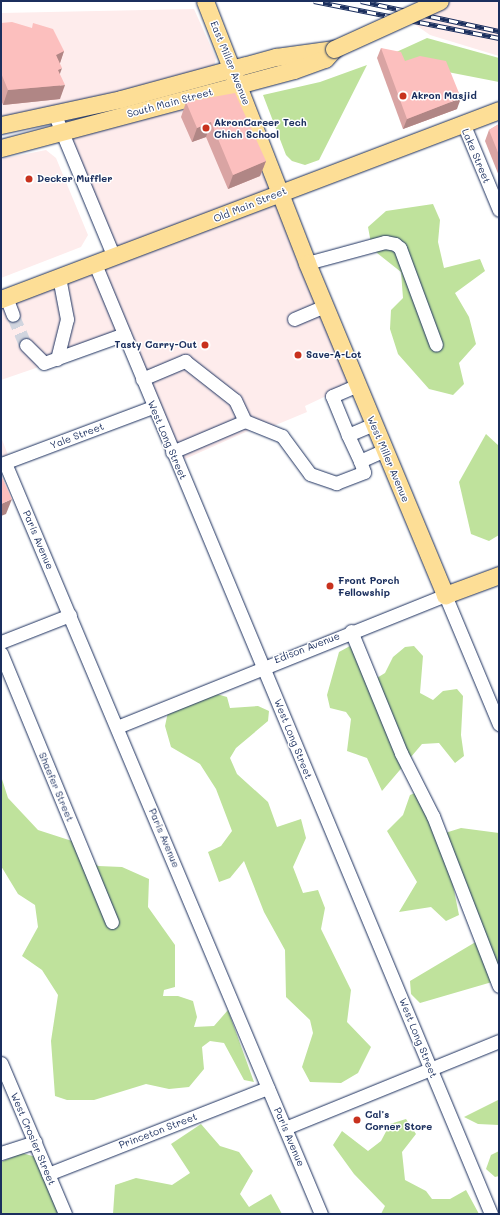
<!DOCTYPE html>
<html>
<head>
<meta charset="utf-8">
<style>
  body { margin:0 }
  #map { position:relative; width:500px; height:1215px; overflow:hidden; background:#fff; font-family:Mali,sans-serif }
  div>[style] { position:absolute }
  .built>* { inset:0; background:#feecec }
  .green>* { inset:0; background:#bfe29c }
  .minor-tunnel>* { height:13px; margin-top:-6.5px; transform-origin:0; background:repeating-linear-gradient(90deg,#d1d5df 0 13px,transparent 0 19px) }
  .roads { filter:drop-shadow(0 0 1px #1b2f5e) drop-shadow(0 0 1px #1b2f5e) }
  .minor>* { height:13px; margin:-6.5px; padding:0 6.5px; transform-origin:6.5px; border-radius:6.5px; background:#fff }
  .major>* { height:17px; margin:-8.5px; padding:0 8.5px; transform-origin:8.5px; border-radius:8.5px; background:#fdde96 }
  .rail>* { height:4.5px; margin-top:-2.25px; transform-origin:0; background:repeating-linear-gradient(90deg,#fff 0 9px,#1b2f5e 0 18px); box-sizing:border-box; border-block:1px solid #1b2f5e }
  .bridges { filter:drop-shadow(0 0 1px #1b2f5e) drop-shadow(0 0 1px #1b2f5e) }
  .major-bridge>* { height:17px; margin:-8.5px; padding:0 8.5px; transform-origin:8.5px; border-radius:8.5px; background:#fdde96 }
  .wall>* { inset:0; background:#d9a4a3 }
  .shaded-wall>* { inset:0; background:#b08685 }
  .building>* { inset:0; background:#fcbfbe }
  .dots>* { width:11px; height:11px; translate:-50% -50%; box-sizing:border-box; border:2px solid #fff; border-radius:50% }
  span { translate:-50% -50%; white-space:nowrap; text-align:center; line-height:1.15; -webkit-text-stroke:3px #fff; paint-order:stroke }
  .street-label { font-size:10px; color:#1b2f5e }
  .poi-label { font-size:10px; color:#1b2f5e; font-weight:700 }
  .left { translate:0 -50%; text-align:left }
  .right { translate:-100% -50%; text-align:right }
  .frame { position:absolute; inset:0; border:2px solid #1b2f5e; pointer-events:none }
</style>
</head>
<body>
<div id="map">
  <div class="built">
    <div style="clip-path:polygon(437px 1px,499px 1px,499px 56px,430px 35px,403px 16px)"></div>
    <div style="clip-path:polygon(194px 9px,216px 58px,214px 67px,1px 122px,1px 13px)"></div>
    <div style="clip-path:polygon(237px 87px,274px 191px,116px 254px,66px 134px)"></div>
    <div style="clip-path:polygon(46px 150px,56px 158px,88px 235px,81px 247px,1px 278px,1px 159px)"></div>
    <div style="clip-path:polygon(279px 193px,356px 382px,305px 406px,307px 412px,271px 427px,266px 423px,176px 463px,95px 264px)"></div>
    <div style="clip-path:polygon(93px 268px,120px 339px,1px 380px,1px 302px)"></div>
    <div style="clip-path:polygon(1px 437px,8px 455px,1px 457px)"></div>
  </div>
  <div class="green">
    <div style="clip-path:polygon(427px 38px,499px 58px,499px 82px,381px 59px)"></div>
    <div style="clip-path:polygon(367px 65px,319px 160px,305px 165px,292px 161px,286px 155px,263px 95px,320px 82px)"></div>
    <div style="clip-path:polygon(433px 204px,440px 220px,438px 242px,444px 268px,480px 259px,485px 271px,455px 293px,469px 317px,476px 344px,459px 363px,464px 384px,453px 395px,429px 389px,398px 354px,390px 329px,391px 310px,403px 298px,401px 272px,372px 249px,368px 227px,386px 211px)"></div>
    <div style="clip-path:polygon(486px 434px,499px 446px,499px 535px,489px 541px,471px 534px,459px 482px)"></div>
    <div style="clip-path:polygon(350px 646px,372px 681px,385px 673px,393px 657px,405px 647px,414px 646px,423px 656px,420px 693px,433px 700px,443px 691px,457px 689px,463px 696px,461px 735px,464px 756px,455px 763px,439px 743px,422px 744px,382px 791px,367px 758px,347px 751px,351px 719px,346px 712px,330px 708px,327px 695px,339px 652px)"></div>
    <div style="clip-path:polygon(213px 693px,227px 697px,230px 708px,258px 706px,269px 711px,268px 721px,236px 748px,230px 758px,237px 774px,268px 802px,277px 827px,301px 819px,306px 838px,293px 867px,303px 893px,318px 890px,325px 908px,321px 929px,351px 990px,347px 1022px,371px 1047px,358px 1073px,341px 1083px,310px 1082px,302px 1067px,313px 1033px,310px 1020px,286px 997px,285px 950px,264px 912px,244px 861px,230px 878px,219px 882px,208px 852px,221px 846px,232px 831px,216px 789px,200px 764px,171px 747px,165px 726px,168px 712px)"></div>
    <div style="clip-path:polygon(1px 776px,8px 798px,38px 830px,72px 841px,98px 866px,122px 867px,149px 879px,148px 907px,175px 945px,175px 987px,164px 990px,163px 996px,178px 996px,193px 1001px,197px 1017px,194px 1027px,214px 1026px,228px 1010px,254px 1082px,244px 1080px,224px 1043px,210px 1041px,202px 1047px,204px 1069px,189px 1087px,169px 1089px,146px 1084px,94px 1100px,67px 1100px,55px 1096px,51px 1041px,58px 995px,42px 970px,22px 956px,38px 927px,35px 905px,18px 894px,1px 866px)"></div>
    <div style="clip-path:polygon(415px 793px,445px 833px,461px 828px,499px 833px,499px 980px,420px 1003px,411px 994px,410px 981px,484px 937px,464px 880px,452px 880px,459px 915px,446px 921px,431px 907px,399px 912px,417px 882px,387px 831px,403px 815px,410px 795px)"></div>
    <div style="clip-path:polygon(499px 1096px,499px 1125px,478px 1124px,464px 1117px,498px 1100px)"></div>
    <div style="clip-path:polygon(406px 1119px,416px 1134px,402px 1152px,405px 1180px,426px 1191px,432px 1199px,450px 1199px,466px 1190px,479px 1214px,381px 1214px,385px 1206px,354px 1174px,333px 1145px,342px 1131px,368px 1151px,381px 1141px,390px 1124px)"></div>
    <div style="clip-path:polygon(201px 1124px,220px 1146px,239px 1152px,253px 1171px,240px 1194px,249px 1207px,271px 1194px,282px 1214px,113px 1214px,115px 1185px,136px 1178px,172px 1185px,190px 1173px,171px 1144px)"></div>
    <div style="clip-path:polygon(499px 1151px,499px 1176px,495px 1177px,486px 1169px,491px 1155px)"></div>
    <div style="clip-path:polygon(22px 1153px,36px 1157px,60px 1214px,1px 1214px,1px 1162px)"></div>
  </div>
  <div class="minor-tunnel">
    <div style="left:13px;top:315px;width:33px;rotate:67deg"></div>
  </div>
  <div class="roads">
    <div class="minor">
      <div style="left:54px;top:113px;width:156px;rotate:67.4deg"></div>
      <div style="left:463px;top:123px;width:94px;rotate:67.5deg"></div>
      <div style="left:307px;top:263px;width:81px;rotate:-15.1deg"></div>
      <div style="left:385px;top:242px;width:10px;rotate:11deg"></div>
      <div style="left:395px;top:244px;width:6px;rotate:39deg"></div>
      <div style="left:400px;top:248px;width:103px;rotate:69.6deg"></div>
      <div style="left:95px;top:264px;width:1029px;rotate:67.37deg"></div>
      <div style="left:6px;top:297px;width:19px;rotate:69deg"></div>
      <div style="left:294px;top:319px;width:34px;rotate:-23deg"></div>
      <div style="left:26px;top:345px;width:25px;rotate:45deg"></div>
      <div style="left:44px;top:363px;width:85px;rotate:-19.9deg"></div>
      <div style="left:57px;top:359px;width:41px;rotate:-76deg"></div>
      <div style="left:67px;top:319px;width:43px;rotate:-100.8deg"></div>
      <div style="left:142px;top:379px;width:47px;rotate:-22.7deg"></div>
      <div style="left:185px;top:361px;width:63px;rotate:38deg"></div>
      <div style="left:235px;top:400px;width:23px;rotate:65deg"></div>
      <div style="left:348px;top:435px;width:42px;rotate:-112.3deg"></div>
      <div style="left:332px;top:396px;width:28px;rotate:-23deg"></div>
      <div style="left:172px;top:452px;width:79px;rotate:-23deg"></div>
      <div style="left:245px;top:421px;width:40px;rotate:22deg"></div>
      <div style="left:282px;top:436px;width:47px;rotate:53.6deg"></div>
      <div style="left:310px;top:474px;width:28px;rotate:19deg"></div>
      <div style="left:336px;top:483px;width:30px;rotate:-21deg"></div>
      <div style="left:364px;top:472px;width:12px;rotate:-110deg"></div>
      <div style="left:360px;top:461px;width:27px;rotate:-24deg"></div>
      <div style="left:360px;top:461px;width:29px;rotate:-115deg"></div>
      <div style="left:348px;top:435px;width:28px;rotate:-23deg"></div>
      <div style="left:5px;top:463px;width:815px;rotate:67.18deg"></div>
      <div style="left:1px;top:464px;width:162px;rotate:-20.6deg"></div>
      <div style="left:351px;top:631px;width:132px;rotate:67.7deg"></div>
      <div style="left:401px;top:753px;width:71px;rotate:63.1deg"></div>
      <div style="left:433px;top:816px;width:182px;rotate:68.8deg"></div>
      <div style="left:1px;top:642px;width:74px;rotate:-21.4deg"></div>
      <div style="left:1px;top:653px;width:291px;rotate:67.6deg"></div>
      <div style="left:117px;top:727px;width:354px;rotate:-21.9deg"></div>
      <div style="left:445px;top:595px;width:140px;rotate:67.3deg"></div>
      <div style="left:1px;top:1063px;width:164px;rotate:67deg"></div>
      <div style="left:285px;top:1128px;width:231px;rotate:-22.1deg"></div>
      <div style="left:1px;top:1153px;width:36px;rotate:-18deg"></div>
      <div style="left:48px;top:1174px;width:236px;rotate:-21.4deg"></div>
    </div>
    <div class="major">
      <div style="left:205px;top:1px;width:281px;rotate:68.7deg"></div>
      <div style="left:307px;top:263px;width:360px;rotate:67.4deg"></div>
      <div style="left:445px;top:595px;width:58px;rotate:-20.3deg"></div>
      <div style="left:1px;top:125px;width:123px;rotate:-12.2deg"></div>
      <div style="left:121px;top:99px;width:161px;rotate:-15.2deg"></div>
      <div style="left:276px;top:57px;width:59px;rotate:-7.9deg"></div>
      <div style="left:1px;top:148px;width:303px;rotate:-14.9deg"></div>
      <div style="left:294px;top:70px;width:33px;rotate:-20deg"></div>
      <div style="left:325px;top:59px;width:13px;rotate:-48deg"></div>
      <div style="left:1px;top:299px;width:533px;rotate:-20.78deg"></div>
    </div>
  </div>
  <div class="rail">
    <div style="left:314px;top:1px;width:189px;rotate:11.3deg"></div>
    <div style="left:361px;top:1px;width:141px;rotate:12.3deg"></div>
  </div>
  <div class="bridges">
    <div class="major-bridge">
      <div style="left:334px;top:49px;width:116px;rotate:-24.4deg"></div>
    </div>
  </div>
  <div class="wall">
    <div style="clip-path:polygon(1px 23px,64px 51px,60px 63px,60px 99px,3px 105px,1px 100px)"></div>
    <div style="clip-path:polygon(381px 48px,405px 61px,457px 109px,403px 129px,377px 58px)"></div>
    <div style="clip-path:polygon(186px 102px,266px 161px,260px 176px,228px 189px,206px 137px,192px 142px,181px 117px)"></div>
    <div style="clip-path:polygon(499px 124px,499px 176px,485px 141px,489px 130px)"></div>
  </div>
  <div class="shaded-wall">
    <div style="clip-path:polygon(64px 51px,59px 66px,56px 55px)"></div>
    <div style="clip-path:polygon(62px 68px,57px 82px,58px 70px)"></div>
    <div style="clip-path:polygon(65px 85px,60px 99px,3px 105px,8px 90px)"></div>
    <div style="clip-path:polygon(461px 98px,457px 109px,403px 129px,407px 119px)"></div>
    <div style="clip-path:polygon(211px 122px,206px 137px,192px 142px,197px 128px)"></div>
    <div style="clip-path:polygon(266px 161px,260px 176px,228px 189px,233px 175px)"></div>
    <div style="clip-path:polygon(12px 499px,6px 514px,1px 516px,1px 504px)"></div>
  </div>
  <div class="building">
    <div style="clip-path:polygon(12px 22px,32px 28px,33px 23px,53px 29px,64px 51px,56px 55px,62px 68px,58px 70px,65px 85px,8px 90px,1px 73px,1px 23px)"></div>
    <div style="clip-path:polygon(381px 48px,401px 52px,405px 61px,420px 56px,446px 61px,461px 98px,407px 119px)"></div>
    <div style="clip-path:polygon(235px 93px,266px 161px,233px 175px,211px 122px,197px 128px,186px 102px)"></div>
    <div style="clip-path:polygon(499px 124px,499px 155px,489px 130px)"></div>
    <div style="clip-path:polygon(1px 475px,12px 499px,1px 504px)"></div>
  </div>
  <div class="dots">
    <div style="left:403px;top:96px;background:#c8321e"></div>
    <div style="left:206px;top:128px;background:#c8321e"></div>
    <div style="left:29px;top:179px;background:#c8321e"></div>
    <div style="left:205px;top:345px;background:#c8321e"></div>
    <div style="left:298px;top:355px;background:#c8321e"></div>
    <div style="left:330px;top:586px;background:#c8321e"></div>
    <div style="left:357px;top:1120px;background:#c8321e"></div>
  </div>
  <div class="street-label">
    <span style="left:230px;top:63px;rotate:68deg">East Miller Avenue</span>
    <span style="left:170px;top:103px;rotate:-15deg">South Main Street</span>
    <span style="left:476px;top:156px;rotate:67deg">Lake Street</span>
    <span style="left:250px;top:205px;rotate:-22deg">Old Main Street</span>
    <span style="left:77px;top:436px;rotate:-21deg">Yale Street</span>
    <span style="left:167px;top:440px;rotate:67deg">West Long Street</span>
    <span style="left:388px;top:459px;rotate:67deg">West Miller Avenue</span>
    <span style="left:38px;top:540px;rotate:67deg">Paris Avenue</span>
    <span style="left:307px;top:648px;rotate:-21deg">Edison Avenue</span>
    <span style="left:293px;top:739px;rotate:68deg">West Long Street</span>
    <span style="left:56px;top:787px;rotate:67deg">Shaefer Street</span>
    <span style="left:164px;top:838px;rotate:67deg">Paris Avenue</span>
    <span style="left:418px;top:1038px;rotate:68deg">West Long Street</span>
    <span style="left:158px;top:1131px;rotate:-21deg">Princeton Street</span>
    <span style="left:289px;top:1137px;rotate:67deg">Paris Avenue</span>
    <span style="left:33px;top:1139px;rotate:67deg">West Crosier Street</span>
  </div>
  <div class="poi-label">
    <span class="left" style="left:411px;top:96px">Akron Masjid</span>
    <span class="left" style="left:214px;top:128px">AkronCareer Tech<br>Chich School</span>
    <span class="left" style="left:37px;top:179px">Decker Muffler</span>
    <span class="right" style="left:197px;top:345px">Tasty Carry-Out</span>
    <span class="left" style="left:306px;top:355px">Save-A-Lot</span>
    <span class="left" style="left:338px;top:586px">Front Porch<br>Fellowship</span>
    <span class="left" style="left:365px;top:1120px">Cal’s<br>Corner Store</span>
  </div>
  <div class="frame"></div>
</div>
</body>
</html>
